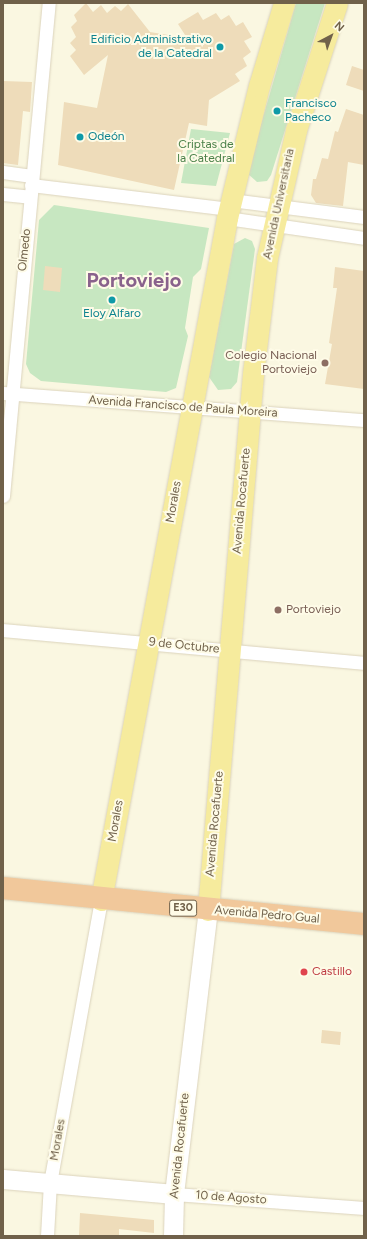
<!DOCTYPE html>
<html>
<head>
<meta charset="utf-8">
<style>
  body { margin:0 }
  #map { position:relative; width:367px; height:1239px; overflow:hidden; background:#faf7e1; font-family:Figtree,sans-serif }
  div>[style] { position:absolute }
  .green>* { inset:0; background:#c7e7c1 }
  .building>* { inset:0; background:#eedcba }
  .roads { filter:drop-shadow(0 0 1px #dbd3bc) drop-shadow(0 0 1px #dbd3bc) }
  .street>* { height:13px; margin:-6.5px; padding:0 6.5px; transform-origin:6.5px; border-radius:6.5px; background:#fff }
  .secondary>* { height:19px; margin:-9.5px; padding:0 9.5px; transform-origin:9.5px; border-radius:9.5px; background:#fff }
  .primary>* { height:21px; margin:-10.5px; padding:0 10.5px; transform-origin:10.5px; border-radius:10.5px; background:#f6eb9d }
  .highway>* { height:22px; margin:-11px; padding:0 11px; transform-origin:11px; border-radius:11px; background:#f1c89b }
  .dots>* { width:11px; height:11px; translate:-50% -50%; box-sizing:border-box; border:2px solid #fefbe7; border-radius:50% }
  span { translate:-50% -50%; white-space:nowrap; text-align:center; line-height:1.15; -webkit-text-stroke:4px #fefbe7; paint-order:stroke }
  .shield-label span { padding:1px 3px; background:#fefbe7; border:1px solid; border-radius:3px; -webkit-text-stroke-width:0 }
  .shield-label { font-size:11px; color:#70614a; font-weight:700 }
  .culture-label { font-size:12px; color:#0d838f }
  .right { translate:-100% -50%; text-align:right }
  .left { translate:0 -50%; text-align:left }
  .park-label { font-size:12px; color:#4a8048 }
  .street-label { font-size:12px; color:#70614a }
  .education-label { font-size:12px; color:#785e54 }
  .health-label { font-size:12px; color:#be3a42 }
  .town-label { font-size:20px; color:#89628c; font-weight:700 }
  .frame { position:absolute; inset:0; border:4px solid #70614a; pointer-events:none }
  .north { position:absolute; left:311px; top:16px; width:40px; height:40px; -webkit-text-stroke:3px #fefbe7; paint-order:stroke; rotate:41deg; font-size:11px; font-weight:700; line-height:16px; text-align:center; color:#70614a }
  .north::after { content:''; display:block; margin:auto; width:14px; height:18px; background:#70614a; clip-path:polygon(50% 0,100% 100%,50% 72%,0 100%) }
</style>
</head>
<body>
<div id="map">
  <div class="green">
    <div style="clip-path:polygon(296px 3px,325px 3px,271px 175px,267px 181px,257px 182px,248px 174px,248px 169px)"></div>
    <div style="clip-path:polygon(191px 129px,230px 133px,216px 186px,181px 183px)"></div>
    <div style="clip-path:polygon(54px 205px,209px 228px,201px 269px,193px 277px,185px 328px,188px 336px,176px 388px,166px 392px,41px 381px,30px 373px,26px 364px,39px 220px)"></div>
    <div style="clip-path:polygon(245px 238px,252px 241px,255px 249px,237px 382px,231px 389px,218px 390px,209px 377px,234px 244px)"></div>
  </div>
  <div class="building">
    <div style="clip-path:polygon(86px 3px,93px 12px,101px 5px,107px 13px,115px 6px,121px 11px,128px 4px,150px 32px,187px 38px,178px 24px,198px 12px,203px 20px,216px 13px,221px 20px,229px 15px,236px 26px,243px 22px,252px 37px,244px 41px,251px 52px,243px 58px,247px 66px,235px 74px,240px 81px,209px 100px,207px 126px,189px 123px,174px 190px,58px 165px,64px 102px,97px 108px,108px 55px,84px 75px,70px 56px,76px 50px,70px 43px,76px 37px,71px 27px,77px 21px,74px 15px)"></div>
    <div style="clip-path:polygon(352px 66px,364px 70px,364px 91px,346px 85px)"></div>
    <div style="clip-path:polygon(3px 81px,32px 82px,30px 112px,23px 111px,18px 165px,3px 163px)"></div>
    <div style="clip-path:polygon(346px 109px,364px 115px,364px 165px,348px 162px,343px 206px,316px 203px,311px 195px,313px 179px,316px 179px,322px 158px,328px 159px,335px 131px,338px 132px)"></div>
    <div style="clip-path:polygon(45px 266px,62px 268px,60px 292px,43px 290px)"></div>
    <div style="clip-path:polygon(335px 267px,364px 271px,364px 389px,325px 384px,332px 344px,329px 343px,337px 288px,333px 288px)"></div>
    <div style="clip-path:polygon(322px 1030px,341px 1032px,340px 1045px,321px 1043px)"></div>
    <div style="clip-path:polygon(80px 1213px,154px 1220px,154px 1233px,119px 1229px,119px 1236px,79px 1236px)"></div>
  </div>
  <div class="roads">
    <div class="street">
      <div style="left:3px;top:172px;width:29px;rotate:8deg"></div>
      <div style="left:31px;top:185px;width:200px;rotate:6.9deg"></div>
      <div style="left:3px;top:194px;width:27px;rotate:6deg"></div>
      <div style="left:231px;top:200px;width:134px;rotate:7.3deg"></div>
      <div style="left:227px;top:218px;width:138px;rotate:8.3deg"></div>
      <div style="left:3px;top:393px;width:362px;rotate:4.3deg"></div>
      <div style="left:3px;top:496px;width:495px;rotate:-84.7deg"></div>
      <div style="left:3px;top:630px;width:363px;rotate:5.2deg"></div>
      <div style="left:174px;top:1194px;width:191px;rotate:4.2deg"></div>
      <div style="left:47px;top:1236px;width:53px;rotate:-86.8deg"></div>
      <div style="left:50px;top:1183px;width:288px;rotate:-79.8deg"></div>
    </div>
    <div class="secondary">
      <div style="left:3px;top:1179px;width:172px;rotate:5deg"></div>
      <div style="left:173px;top:1236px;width:42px;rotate:-88.6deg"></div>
      <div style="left:174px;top:1194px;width:286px;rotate:-83.2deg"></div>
    </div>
    <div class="primary">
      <div style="left:101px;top:900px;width:694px;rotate:-79.53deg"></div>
      <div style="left:227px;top:218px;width:136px;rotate:-76.4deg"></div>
      <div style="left:259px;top:86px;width:87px;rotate:-73.2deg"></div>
      <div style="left:208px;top:910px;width:538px;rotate:-85.2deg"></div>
      <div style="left:253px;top:374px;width:117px;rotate:-83.1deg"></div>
      <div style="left:267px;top:258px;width:131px;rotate:-77.2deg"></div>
      <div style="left:296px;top:130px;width:133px;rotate:-72.1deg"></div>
    </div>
    <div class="highway">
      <div style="left:3px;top:888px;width:363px;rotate:5.7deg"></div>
    </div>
  </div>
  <div class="dots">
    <div style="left:220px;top:47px;background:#0f9aa8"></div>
    <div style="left:277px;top:111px;background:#0f9aa8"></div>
    <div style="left:80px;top:137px;background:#0f9aa8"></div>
    <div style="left:112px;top:300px;background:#0f9aa8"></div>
    <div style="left:325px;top:363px;background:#8d6e63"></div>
    <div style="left:278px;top:610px;background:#8d6e63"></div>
    <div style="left:304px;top:972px;background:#e0444e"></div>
  </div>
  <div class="shield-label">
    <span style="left:183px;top:908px">E30</span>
  </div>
  <div class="culture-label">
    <span class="right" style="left:212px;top:47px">Edificio Administrativo<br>de la Catedral</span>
    <span class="left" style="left:285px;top:111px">Francisco<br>Pacheco</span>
    <span class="left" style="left:88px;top:137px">Odeón</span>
    <span style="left:112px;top:314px">Eloy Alfaro</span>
  </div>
  <div class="park-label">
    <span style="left:206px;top:152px">Criptas de<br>la Catedral</span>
  </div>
  <div class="street-label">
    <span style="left:279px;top:204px;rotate:-78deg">Avenida Universitaria</span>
    <span style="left:25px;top:250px;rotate:-84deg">Olmedo</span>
    <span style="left:183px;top:407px;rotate:4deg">Avenida Francisco de Paula Moreira</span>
    <span style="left:242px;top:501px;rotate:-85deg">Avenida Rocafuerte</span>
    <span style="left:174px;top:502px;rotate:-80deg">Morales</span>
    <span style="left:184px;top:646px;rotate:6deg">9 de Octubre</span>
    <span style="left:116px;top:821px;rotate:-80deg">Morales</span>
    <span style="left:215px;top:824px;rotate:-85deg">Avenida Rocafuerte</span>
    <span style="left:267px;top:915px;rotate:5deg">Avenida Pedro Gual</span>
    <span style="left:58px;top:1140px;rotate:-80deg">Morales</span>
    <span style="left:180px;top:1146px;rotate:-84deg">Avenida Rocafuerte</span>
    <span style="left:231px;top:1198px;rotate:4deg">10 de Agosto</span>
  </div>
  <div class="education-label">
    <span class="right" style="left:317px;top:363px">Colegio Nacional<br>Portoviejo</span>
    <span class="left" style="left:286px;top:610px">Portoviejo</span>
  </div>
  <div class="health-label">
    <span class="left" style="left:312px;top:972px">Castillo</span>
  </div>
  <div class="town-label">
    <span style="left:134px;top:280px">Portoviejo</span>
  </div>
  <div class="frame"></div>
  <div class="north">N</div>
</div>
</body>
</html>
